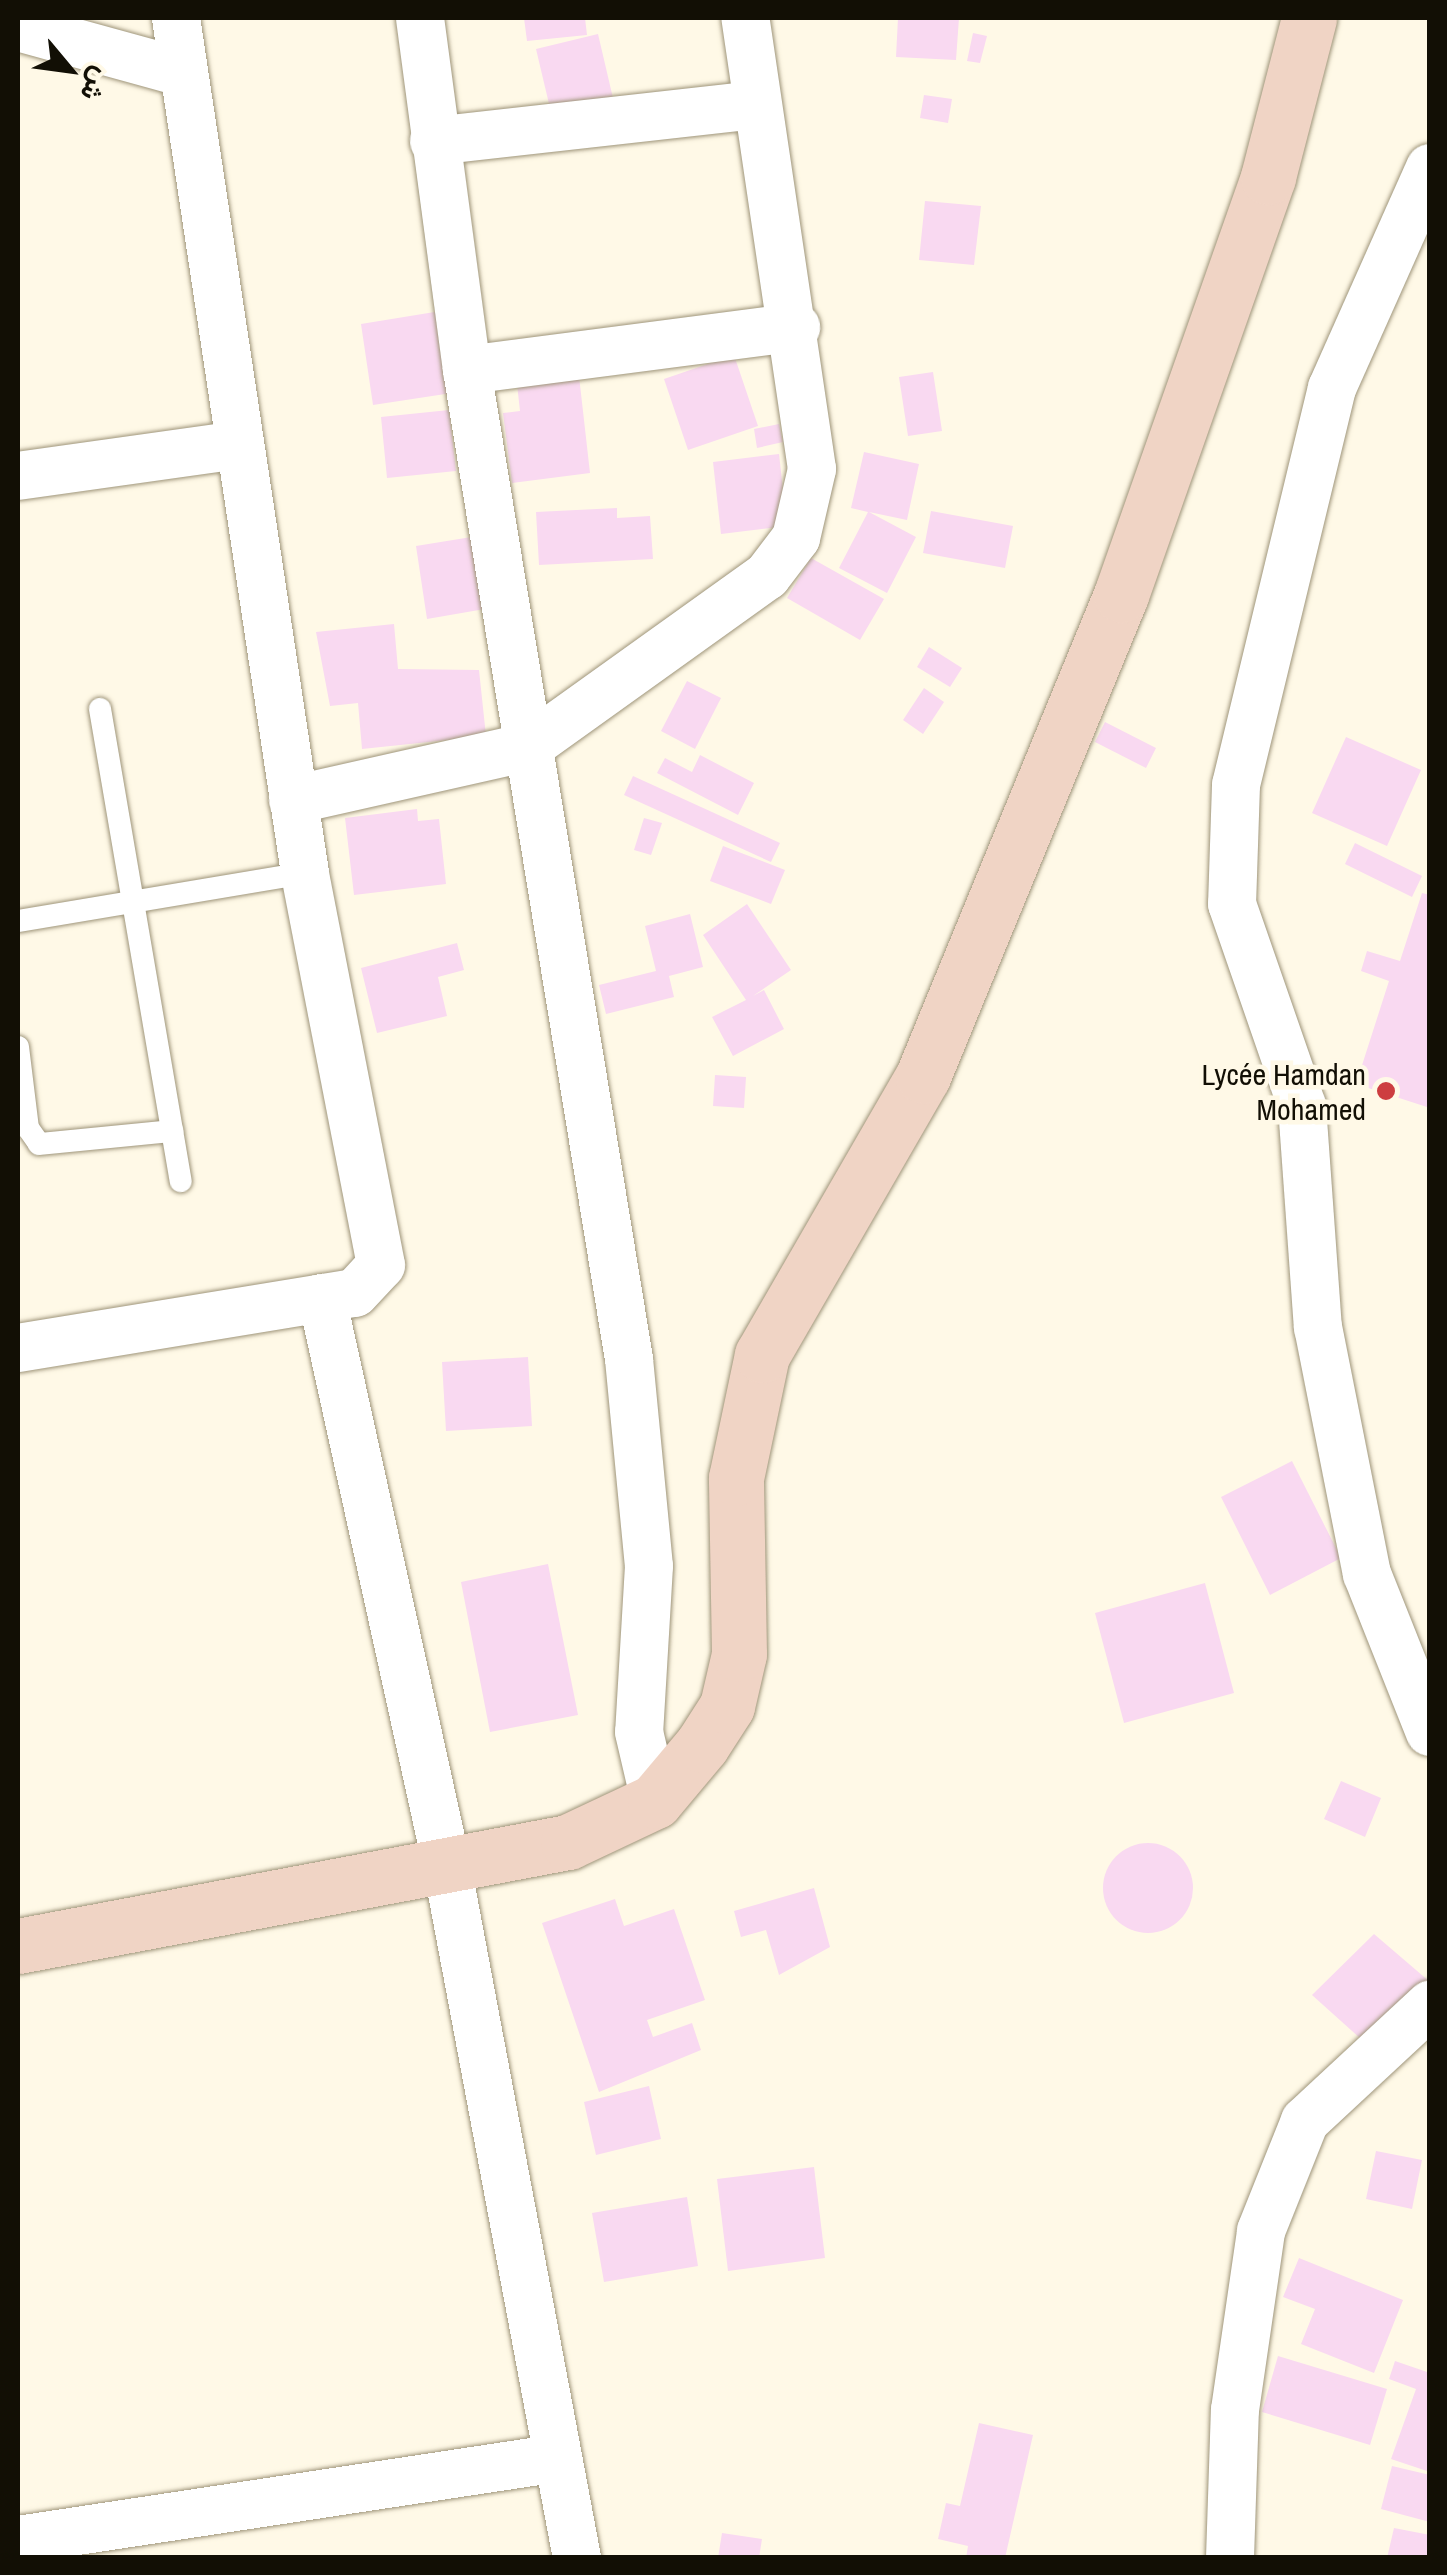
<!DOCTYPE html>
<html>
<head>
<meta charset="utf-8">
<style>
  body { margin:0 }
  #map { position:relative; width:1447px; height:2575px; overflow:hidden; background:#fff9e7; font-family:"Archivo Narrow",Vazirmatn,sans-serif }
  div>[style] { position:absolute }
  .building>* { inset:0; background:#f9d9f1 }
  .round { border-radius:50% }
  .roads { filter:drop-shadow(0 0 2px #9f957a) drop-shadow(0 0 2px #9f957a) }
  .service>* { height:22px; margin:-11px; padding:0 11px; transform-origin:11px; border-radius:11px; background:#fff }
  .minor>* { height:48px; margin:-24px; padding:0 24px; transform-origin:24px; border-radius:24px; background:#fff }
  .secondary>* { height:55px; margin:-27.5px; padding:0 27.5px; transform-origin:27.5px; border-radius:27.5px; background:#f0d4c5 }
  .dots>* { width:28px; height:28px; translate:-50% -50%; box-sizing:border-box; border:5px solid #fff9e7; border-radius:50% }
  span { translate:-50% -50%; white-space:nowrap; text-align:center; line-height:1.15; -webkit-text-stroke:9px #fff9e7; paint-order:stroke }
  .poi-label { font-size:30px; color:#120f05 }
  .right { translate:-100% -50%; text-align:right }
  .frame { position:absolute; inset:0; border:20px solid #120f05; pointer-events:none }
  .north { position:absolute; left:20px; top:20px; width:100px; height:100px; -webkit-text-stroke:8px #fff9e7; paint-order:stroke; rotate:119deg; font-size:28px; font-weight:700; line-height:40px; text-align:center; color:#120f05 }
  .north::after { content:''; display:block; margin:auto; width:35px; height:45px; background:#120f05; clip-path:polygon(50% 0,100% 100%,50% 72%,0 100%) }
</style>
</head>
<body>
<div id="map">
  <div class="building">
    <div style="clip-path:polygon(524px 18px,585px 18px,587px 35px,527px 41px)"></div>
    <div style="clip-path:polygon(898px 18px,959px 18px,956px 60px,896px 57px)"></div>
    <div style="clip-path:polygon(973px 33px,987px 36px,980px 63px,967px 61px)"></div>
    <div style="clip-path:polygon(598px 34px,616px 111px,554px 125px,536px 49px)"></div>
    <div style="clip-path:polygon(924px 95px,952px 99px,948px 123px,920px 118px)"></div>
    <div style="clip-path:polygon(925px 201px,981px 206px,974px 265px,919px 260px)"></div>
    <div style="clip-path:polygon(453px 309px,465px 391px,373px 405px,361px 324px)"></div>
    <div style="clip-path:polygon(734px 355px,758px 426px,688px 450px,664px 379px)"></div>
    <div style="clip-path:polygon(933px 372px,942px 431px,908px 436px,899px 377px)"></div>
    <div style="clip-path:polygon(579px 376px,590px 473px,512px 483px,503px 413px,520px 411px,517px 384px)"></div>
    <div style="clip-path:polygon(449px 410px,456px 471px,387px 478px,381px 417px)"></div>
    <div style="clip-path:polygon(779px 424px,783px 442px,757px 448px,754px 429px)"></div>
    <div style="clip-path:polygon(864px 452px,919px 464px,907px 520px,869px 512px,916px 537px,887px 593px,839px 568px,868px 512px,851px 508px)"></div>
    <div style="clip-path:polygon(779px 454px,787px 526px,721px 534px,713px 462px)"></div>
    <div style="clip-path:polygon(617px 508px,617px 518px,650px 516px,653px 559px,539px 565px,536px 512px)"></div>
    <div style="clip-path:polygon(931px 511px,1013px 526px,1005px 568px,923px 553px)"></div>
    <div style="clip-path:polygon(490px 534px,502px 606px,427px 619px,416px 546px)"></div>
    <div style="clip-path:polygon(811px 558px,884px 599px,860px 640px,787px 598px)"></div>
    <div style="clip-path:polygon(394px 624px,398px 669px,479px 670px,486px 736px,362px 749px,358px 703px,330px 706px,316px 632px)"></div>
    <div style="clip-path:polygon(929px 647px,962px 668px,950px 687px,917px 667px)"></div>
    <div style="clip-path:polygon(687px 681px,721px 698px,695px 749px,661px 731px)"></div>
    <div style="clip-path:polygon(924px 688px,944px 702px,923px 734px,903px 720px)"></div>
    <div style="clip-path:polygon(1105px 722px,1156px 748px,1146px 768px,1095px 742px)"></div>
    <div style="clip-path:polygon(1346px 737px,1421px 770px,1387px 846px,1312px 813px)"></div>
    <div style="clip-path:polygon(700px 755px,754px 783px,738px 815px,657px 773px,665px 758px,692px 772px)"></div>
    <div style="clip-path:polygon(633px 776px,780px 843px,771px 862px,624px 795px)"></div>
    <div style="clip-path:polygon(417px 809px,418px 821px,439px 819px,446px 884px,354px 895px,345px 818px)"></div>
    <div style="clip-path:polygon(644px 818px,662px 823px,651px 855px,634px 850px)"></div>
    <div style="clip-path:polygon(1355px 843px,1422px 876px,1412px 897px,1345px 864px)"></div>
    <div style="clip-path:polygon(723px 846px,785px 870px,771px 904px,710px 881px)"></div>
    <div style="clip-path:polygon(1422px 893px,1430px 895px,1430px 1108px,1356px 1084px,1389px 981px,1361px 971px,1367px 951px,1400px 961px)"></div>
    <div style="clip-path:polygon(747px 904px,791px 970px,753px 996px,764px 990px,784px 1029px,733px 1056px,712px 1017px,746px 1000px,703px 935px)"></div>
    <div style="clip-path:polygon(690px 914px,703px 967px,669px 976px,674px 997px,606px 1014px,599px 985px,656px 971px,645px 926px)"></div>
    <div style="clip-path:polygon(457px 943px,464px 970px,438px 977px,447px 1016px,377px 1033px,361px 968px)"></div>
    <div style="clip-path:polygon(715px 1075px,746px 1077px,744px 1108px,713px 1106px)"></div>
    <div style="clip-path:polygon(528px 1357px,532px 1426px,446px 1431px,442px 1362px)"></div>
    <div style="clip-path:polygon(1292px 1461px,1341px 1558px,1270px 1595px,1221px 1497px)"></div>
    <div style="clip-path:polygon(548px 1564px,578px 1715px,490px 1732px,461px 1582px)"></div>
    <div style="clip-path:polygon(1205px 1583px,1234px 1693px,1124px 1723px,1095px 1613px)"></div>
    <div style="clip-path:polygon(1341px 1781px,1381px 1798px,1365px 1837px,1324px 1819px)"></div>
    <div class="round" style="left:1103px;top:1843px;width:90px;height:90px"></div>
    <div style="clip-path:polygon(814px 1888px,830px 1947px,779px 1975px,766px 1930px,741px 1937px,734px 1911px)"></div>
    <div style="clip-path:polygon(615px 1899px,624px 1926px,674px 1909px,705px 2000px,647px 2020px,653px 2037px,692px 2023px,701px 2050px,599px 2092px,542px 1923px)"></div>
    <div style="clip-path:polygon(1374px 1934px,1430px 1982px,1391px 2066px,1312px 1995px)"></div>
    <div style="clip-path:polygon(649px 2086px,661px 2139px,596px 2155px,584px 2102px)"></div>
    <div style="clip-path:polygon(1376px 2151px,1422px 2160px,1412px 2209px,1366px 2199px)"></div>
    <div style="clip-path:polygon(814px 2167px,825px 2258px,728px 2271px,717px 2179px)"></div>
    <div style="clip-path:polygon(687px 2197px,698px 2266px,604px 2282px,592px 2213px)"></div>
    <div style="clip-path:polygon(1299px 2258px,1403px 2300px,1374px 2373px,1301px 2344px,1315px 2309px,1283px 2297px)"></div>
    <div style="clip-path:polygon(1278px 2356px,1387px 2389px,1370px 2445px,1262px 2412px)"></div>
    <div style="clip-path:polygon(1395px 2361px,1430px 2373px,1430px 2472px,1391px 2459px,1416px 2389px,1389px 2379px)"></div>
    <div style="clip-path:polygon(979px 2423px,1033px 2435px,1005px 2558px,966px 2558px,968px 2546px,938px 2539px,946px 2503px,960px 2506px)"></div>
    <div style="clip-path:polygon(1392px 2466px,1430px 2475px,1430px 2522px,1381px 2509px)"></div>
    <div style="clip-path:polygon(1394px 2528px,1430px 2535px,1430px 2558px,1387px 2558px)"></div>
    <div style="clip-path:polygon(722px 2533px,762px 2539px,759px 2558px,718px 2558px)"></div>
  </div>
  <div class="roads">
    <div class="service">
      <div style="left:100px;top:709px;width:479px;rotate:80.3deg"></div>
      <div style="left:18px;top:921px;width:291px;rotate:-9.5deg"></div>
      <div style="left:18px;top:1047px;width:82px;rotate:83deg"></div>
      <div style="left:28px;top:1128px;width:19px;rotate:55deg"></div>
      <div style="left:39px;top:1144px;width:134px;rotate:-5.6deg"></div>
    </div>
    <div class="minor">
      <div style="left:420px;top:18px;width:355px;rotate:82.4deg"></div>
      <div style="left:467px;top:370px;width:1002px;rotate:80.7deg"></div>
      <div style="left:629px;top:1359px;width:208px;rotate:84.5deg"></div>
      <div style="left:649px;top:1566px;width:166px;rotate:93.4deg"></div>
      <div style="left:639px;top:1732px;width:71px;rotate:76.9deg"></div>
      <div style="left:18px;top:27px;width:169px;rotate:15.4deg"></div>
      <div style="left:434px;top:141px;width:323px;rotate:-6.4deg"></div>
      <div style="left:1430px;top:168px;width:241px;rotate:114deg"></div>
      <div style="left:1332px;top:388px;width:408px;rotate:103.6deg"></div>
      <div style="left:1236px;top:785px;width:119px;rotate:91.9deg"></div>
      <div style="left:1232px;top:904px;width:214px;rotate:70.9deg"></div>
      <div style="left:1302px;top:1106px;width:222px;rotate:85.9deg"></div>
      <div style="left:1318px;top:1327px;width:252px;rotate:78.8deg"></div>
      <div style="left:1367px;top:1574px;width:170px;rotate:68.3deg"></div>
      <div style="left:467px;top:370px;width:332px;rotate:-7.4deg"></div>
      <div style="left:18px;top:476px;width:222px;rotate:-8deg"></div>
      <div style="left:293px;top:800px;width:241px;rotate:-12.7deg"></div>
      <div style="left:528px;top:747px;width:294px;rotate:-35.6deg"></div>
      <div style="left:767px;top:576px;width:48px;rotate:-52.7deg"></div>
      <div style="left:796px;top:538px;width:71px;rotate:-76.9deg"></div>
      <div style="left:812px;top:469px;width:456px;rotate:-98.4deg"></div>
      <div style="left:322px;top:1298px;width:582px;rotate:77.59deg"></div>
      <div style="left:447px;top:1866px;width:704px;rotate:79.36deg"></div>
      <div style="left:18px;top:1348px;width:341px;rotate:-9.3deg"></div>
      <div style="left:355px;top:1293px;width:38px;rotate:-47deg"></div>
      <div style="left:381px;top:1265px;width:399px;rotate:-101deg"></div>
      <div style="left:305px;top:873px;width:865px;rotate:-98.58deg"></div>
      <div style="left:18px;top:2540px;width:546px;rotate:-8.63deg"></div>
      <div style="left:1230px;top:2558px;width:148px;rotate:-88.1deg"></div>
      <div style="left:1235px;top:2410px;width:181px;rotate:-81.7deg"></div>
      <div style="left:1261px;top:2231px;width:118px;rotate:-68.2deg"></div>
      <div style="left:1305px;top:2121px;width:171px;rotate:-42.9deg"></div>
    </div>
    <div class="secondary">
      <div style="left:18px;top:1946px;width:560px;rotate:-10.71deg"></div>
      <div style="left:568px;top:1842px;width:96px;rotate:-25.2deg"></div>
      <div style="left:655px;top:1801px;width:73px;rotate:-50deg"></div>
      <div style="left:702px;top:1745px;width:46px;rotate:-57.3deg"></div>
      <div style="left:727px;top:1706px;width:53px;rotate:-77deg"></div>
      <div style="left:739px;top:1654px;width:176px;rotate:-91deg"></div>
      <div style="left:736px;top:1478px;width:126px;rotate:-78.1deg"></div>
      <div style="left:762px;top:1355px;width:322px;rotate:-60deg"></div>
      <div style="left:923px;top:1076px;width:520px;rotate:-67.63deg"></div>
      <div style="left:1121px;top:595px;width:443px;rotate:-70.6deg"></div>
      <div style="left:1268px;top:177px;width:164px;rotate:-75.5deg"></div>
    </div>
  </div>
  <div class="dots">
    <div style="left:1386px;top:1091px;background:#cd3e40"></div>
  </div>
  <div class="poi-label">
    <span class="right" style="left:1366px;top:1091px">Lycée Hamdan<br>Mohamed</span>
  </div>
  <div class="frame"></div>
  <div class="north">ش</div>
</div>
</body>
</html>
